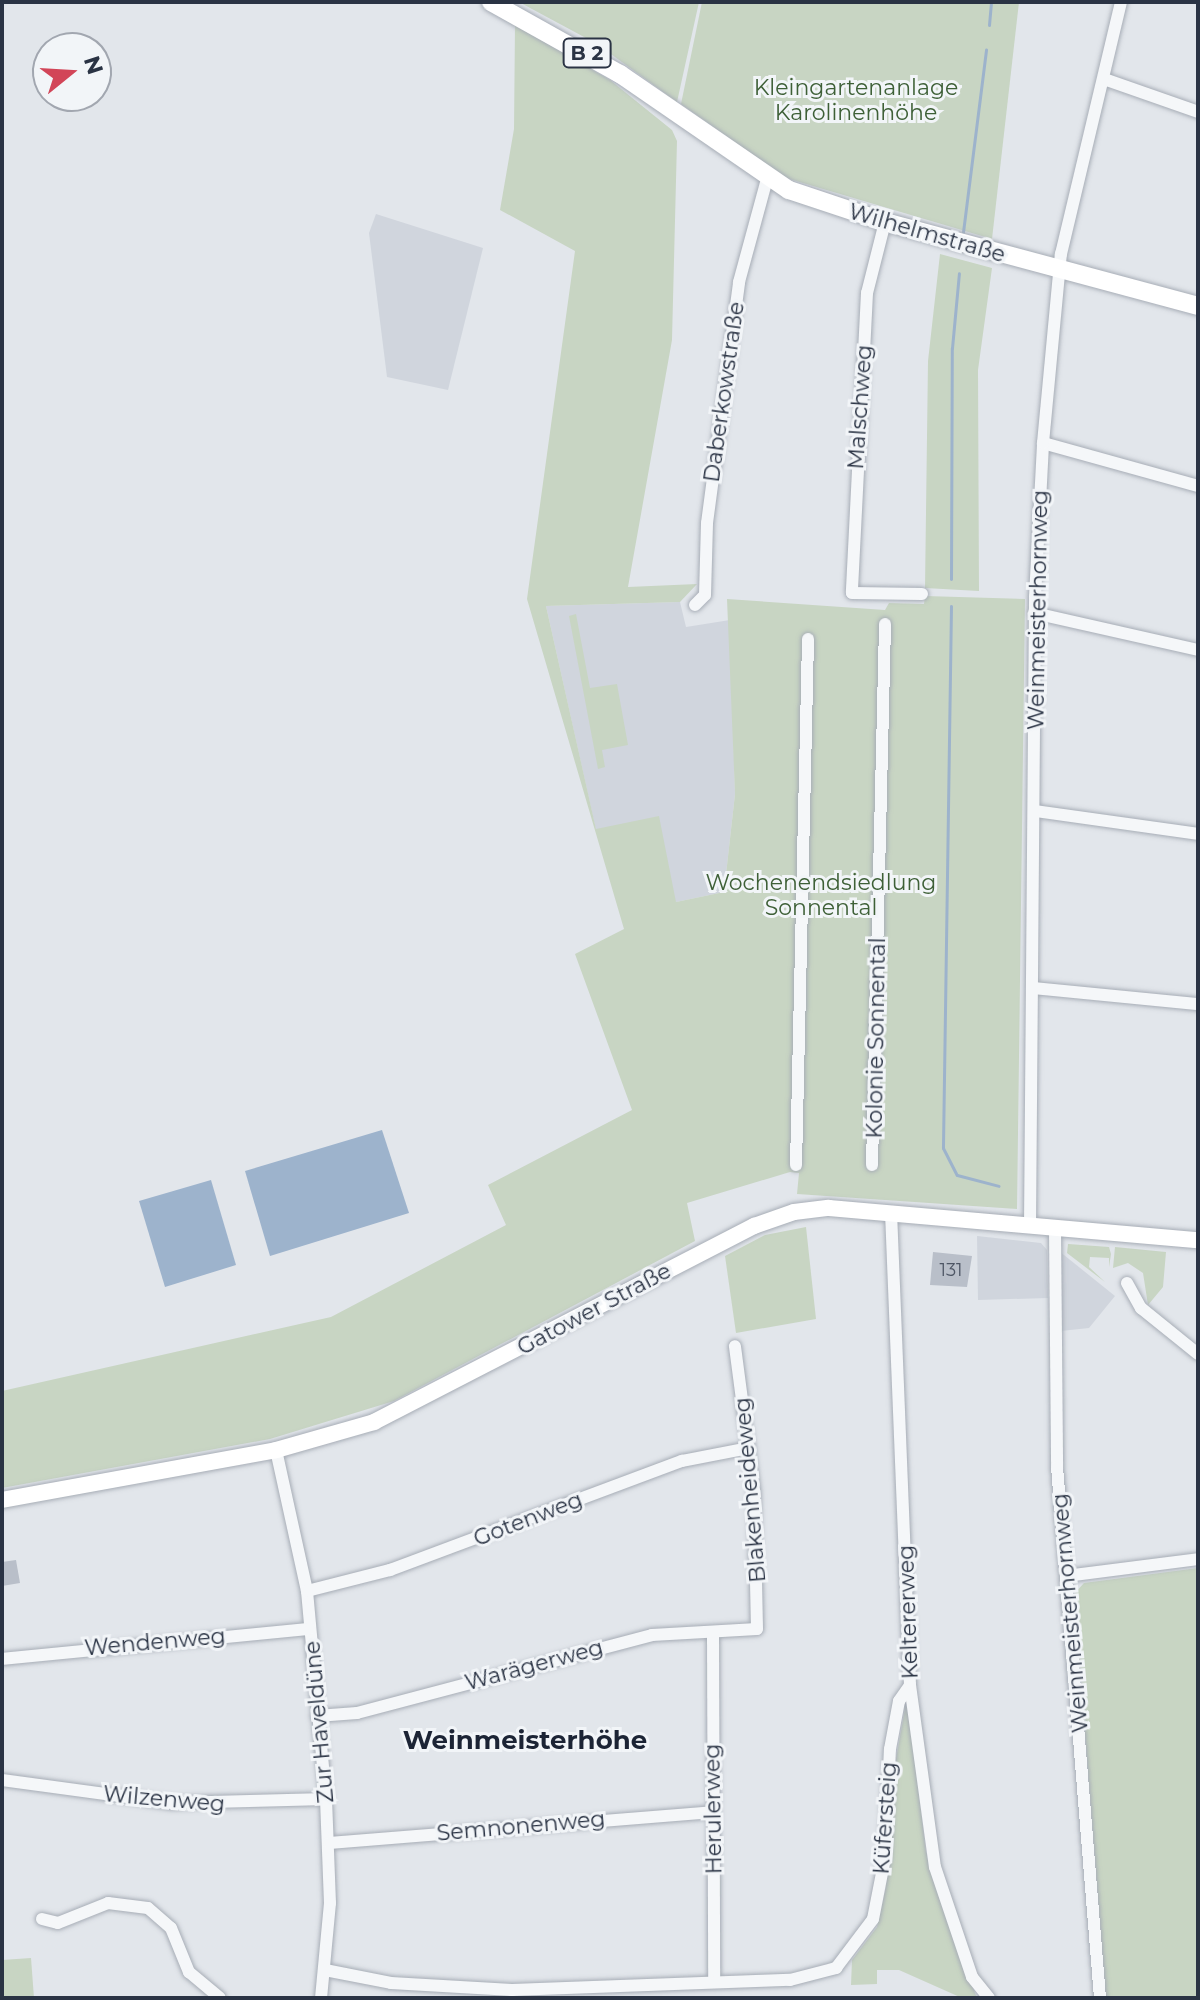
<!DOCTYPE html>
<html>
<head>
<meta charset="utf-8">
<style>
  body { margin:0 }
  #map { position:relative; width:1200px; height:2000px; overflow:hidden; background:#e2e6eb; font-family:Montserrat,sans-serif }
  div>[style] { position:absolute }
  .built>* { inset:0; background:#d0d5dd }
  .green>* { inset:0; background:#c8d5c3 }
  .water>* { inset:0; background:#9db3cc }
  .stream>* { height:3px; margin:-1.5px; padding:0 1.5px; transform-origin:1.5px; border-radius:1.5px; background:#9db3cc }
  .building>* { inset:0; background:#b9bfc9 }
  .roads { filter:drop-shadow(0 0 2px #a7adb6) drop-shadow(0 0 2px #a7adb6) }
  .minor>* { height:12px; margin:-6px; padding:0 6px; transform-origin:6px; border-radius:6px; background:#f5f7f9 }
  .secondary>* { height:16px; margin:-8px; padding:0 8px; transform-origin:8px; border-radius:8px; background:#fff }
  .primary>* { height:18px; margin:-9px; padding:0 9px; transform-origin:9px; border-radius:9px; background:#fff }
  span { translate:-50% -50%; white-space:nowrap; text-align:center; line-height:1.15; -webkit-text-stroke:6px #f2f5f8; paint-order:stroke }
  .number-label { font-size:18px; color:#4e5665 }
  .number-label span { -webkit-text-stroke-width:0 }
  .shield-label span { padding:2px 6px; background:#f2f5f8; border:2px solid; border-radius:6px; -webkit-text-stroke-width:0 }
  .shield-label { font-size:20px; color:#2a3344; font-weight:700 }
  .park-label { font-size:22px; color:#3e6037 }
  .street-label { font-size:22px; color:#2a3344 }
  .quarter-label { font-size:26px; color:#1c2435; font-weight:700 }
  .frame { position:absolute; inset:0; border:4px solid #2a3344; pointer-events:none }
  .north { position:absolute; left:32px; top:32px; width:80px; height:80px; box-sizing:border-box; background:#f2f5f8; border:2px solid #a2a7b0; border-radius:50%; rotate:72deg; font-size:22px; font-weight:700; line-height:32px; text-align:center; color:#2a3344 }
  .north::after { content:''; display:block; margin:auto; width:28px; height:36px; background:#d24558; clip-path:polygon(50% 0,100% 100%,50% 72%,0 100%) }
</style>
</head>
<body>
<div id="map">
  <div class="built">
    <div style="clip-path:polygon(376px 214px,483px 248px,448px 390px,387px 377px,369px 233px)"></div>
    <div style="clip-path:polygon(680px 602px,686px 627px,730px 620px,735px 794px,724px 892px,676px 902px,596px 830px,546px 606px)"></div>
    <div style="clip-path:polygon(977px 1236px,1041px 1243px,1047px 1250px,1048px 1298px,978px 1300px)"></div>
    <div style="clip-path:polygon(1059px 1251px,1115px 1296px,1089px 1328px,1061px 1331px)"></div>
  </div>
  <div class="green">
    <div style="clip-path:polygon(519px 2px,699px 2px,677px 102px,597px 44px)"></div>
    <div style="clip-path:polygon(702px 2px,1019px 2px,992px 239px,786px 178px,681px 104px)"></div>
    <div style="clip-path:polygon(515px 25px,610px 80px,672px 130px,677px 141px,672px 340px,628px 587px,697px 584px,680px 602px,546px 606px,596px 829px,659px 816px,676px 902px,724px 892px,735px 794px,727px 599px,885px 610px,889px 603px,924px 604px,925px 596px,1025px 599px,1017px 1209px,797px 1194px,799px 1173px,790px 1172px,687px 1203px,695px 1241px,394px 1401px,270px 1439px,2px 1488px,2px 1391px,331px 1317px,506px 1225px,488px 1185px,632px 1110px,575px 954px,624px 929px,527px 599px,575px 251px,500px 210px,514px 129px)"></div>
    <div style="clip-path:polygon(940px 254px,992px 268px,978px 370px,979px 591px,925px 588px,928px 361px)"></div>
    <div style="clip-path:polygon(576px 614px,590px 688px,617px 684px,628px 745px,602px 750px,605px 767px,598px 769px,569px 616px)"></div>
    <div style="clip-path:polygon(806px 1227px,816px 1319px,736px 1333px,725px 1256px,765px 1235px)"></div>
    <div style="clip-path:polygon(1068px 1244px,1109px 1247px,1111px 1254px,1109px 1267px,1109px 1258px,1090px 1257px,1089px 1267px,1105px 1282px,1067px 1253px)"></div>
    <div style="clip-path:polygon(1115px 1247px,1166px 1252px,1163px 1287px,1148px 1305px,1143px 1273px,1128px 1263px,1113px 1268px)"></div>
    <div style="clip-path:polygon(1198px 1568px,1198px 1998px,1106px 1998px,1074px 1594px,1084px 1583px)"></div>
    <div style="clip-path:polygon(907px 1697px,926px 1852px,976px 1996px,962px 1998px,899px 1970px,877px 1970px,877px 1984px,851px 1985px,852px 1960px,877px 1927px,886px 1887px,893px 1776px)"></div>
    <div style="clip-path:polygon(31px 1958px,34px 1998px,2px 1998px,2px 1960px)"></div>
  </div>
  <div class="water">
    <div style="clip-path:polygon(382px 1130px,409px 1213px,270px 1256px,245px 1171px)"></div>
    <div style="clip-path:polygon(211px 1180px,236px 1265px,165px 1287px,139px 1201px)"></div>
  </div>
  <div class="stream">
    <div style="left:989px;top:25px;width:23px;rotate:-85deg"></div>
    <div style="left:963px;top:232px;width:184px;rotate:-82.8deg"></div>
    <div style="left:951px;top:579px;width:231px;rotate:-89.8deg"></div>
    <div style="left:952px;top:348px;width:75px;rotate:-84.7deg"></div>
    <div style="left:951px;top:606px;width:542px;rotate:90.85deg"></div>
    <div style="left:943px;top:1148px;width:30px;rotate:63deg"></div>
    <div style="left:957px;top:1175px;width:43px;rotate:14.7deg"></div>
  </div>
  <div class="building">
    <div style="clip-path:polygon(933px 1252px,972px 1256px,967px 1287px,930px 1285px)"></div>
    <div style="clip-path:polygon(16px 1560px,20px 1583px,2px 1586px,2px 1562px)"></div>
  </div>
  <div class="roads">
    <div class="minor">
      <div style="left:1104px;top:79px;width:100px;rotate:19.3deg"></div>
      <div style="left:885px;top:222px;width:73px;rotate:104.2deg"></div>
      <div style="left:867px;top:293px;width:300px;rotate:92.9deg"></div>
      <div style="left:852px;top:593px;width:70px;rotate:0.8deg"></div>
      <div style="left:1043px;top:443px;width:161px;rotate:15.5deg"></div>
      <div style="left:695px;top:605px;width:14px;rotate:-45deg"></div>
      <div style="left:705px;top:595px;width:72px;rotate:-88.4deg"></div>
      <div style="left:707px;top:523px;width:243px;rotate:-82.4deg"></div>
      <div style="left:739px;top:282px;width:107px;rotate:-74.8deg"></div>
      <div style="left:1034px;top:613px;width:168px;rotate:12.7deg"></div>
      <div style="left:1035px;top:811px;width:165px;rotate:8deg"></div>
      <div style="left:1034px;top:988px;width:165px;rotate:5.6deg"></div>
      <div style="left:796px;top:1165px;width:526px;rotate:-88.69deg"></div>
      <div style="left:872px;top:1165px;width:541px;rotate:-88.62deg"></div>
      <div style="left:891px;top:1212px;width:473px;rotate:87.7deg"></div>
      <div style="left:910px;top:1685px;width:184px;rotate:82.2deg"></div>
      <div style="left:935px;top:1867px;width:116px;rotate:71.4deg"></div>
      <div style="left:972px;top:1977px;width:27px;rotate:51deg"></div>
      <div style="left:1030px;top:1226px;width:629px;rotate:-89.54deg"></div>
      <div style="left:1035px;top:597px;width:154px;rotate:-87deg"></div>
      <div style="left:1043px;top:443px;width:190px;rotate:-84.6deg"></div>
      <div style="left:1061px;top:254px;width:259px;rotate:-76.6deg"></div>
      <div style="left:1055px;top:1228px;width:239px;rotate:89.5deg"></div>
      <div style="left:1057px;top:1467px;width:533px;rotate:85.37deg"></div>
      <div style="left:1127px;top:1283px;width:29px;rotate:61deg"></div>
      <div style="left:1141px;top:1308px;width:73px;rotate:38.9deg"></div>
      <div style="left:276px;top:1450px;width:144px;rotate:77.6deg"></div>
      <div style="left:307px;top:1591px;width:209px;rotate:84.8deg"></div>
      <div style="left:326px;top:1799px;width:104px;rotate:87.8deg"></div>
      <div style="left:330px;top:1903px;width:95px;rotate:95.4deg"></div>
      <div style="left:1066px;top:1576px;width:133px;rotate:-7.3deg"></div>
      <div style="left:307px;top:1591px;width:86px;rotate:-14.2deg"></div>
      <div style="left:390px;top:1570px;width:312px;rotate:-20.5deg"></div>
      <div style="left:682px;top:1461px;width:68px;rotate:-11deg"></div>
      <div style="left:713px;top:1635px;width:347px;rotate:89.8deg"></div>
      <div style="left:2px;top:1659px;width:309px;rotate:-5.6deg"></div>
      <div style="left:317px;top:1716px;width:40px;rotate:-4.3deg"></div>
      <div style="left:357px;top:1713px;width:305px;rotate:-14.8deg"></div>
      <div style="left:652px;top:1635px;width:105px;rotate:-3.3deg"></div>
      <div style="left:757px;top:1629px;width:138px;rotate:-91.2deg"></div>
      <div style="left:754px;top:1491px;width:146px;rotate:-97.5deg"></div>
      <div style="left:2px;top:1780px;width:173px;rotate:7.7deg"></div>
      <div style="left:173px;top:1803px;width:153px;rotate:-1.5deg"></div>
      <div style="left:329px;top:1843px;width:385px;rotate:-4.6deg"></div>
      <div style="left:42px;top:1919px;width:16px;rotate:14deg"></div>
      <div style="left:58px;top:1923px;width:54px;rotate:-21.8deg"></div>
      <div style="left:108px;top:1903px;width:40px;rotate:7.1deg"></div>
      <div style="left:148px;top:1908px;width:30px;rotate:41deg"></div>
      <div style="left:171px;top:1928px;width:48px;rotate:67.8deg"></div>
      <div style="left:189px;top:1972px;width:40px;rotate:40deg"></div>
      <div style="left:325px;top:1970px;width:67px;rotate:11.1deg"></div>
      <div style="left:391px;top:1983px;width:121px;rotate:3.3deg"></div>
      <div style="left:512px;top:1990px;width:278px;rotate:-2.1deg"></div>
      <div style="left:790px;top:1980px;width:48px;rotate:-14.6deg"></div>
      <div style="left:836px;top:1968px;width:61px;rotate:-52.9deg"></div>
      <div style="left:873px;top:1919px;width:62px;rotate:-78.9deg"></div>
      <div style="left:885px;top:1858px;width:109px;rotate:-87.4deg"></div>
      <div style="left:890px;top:1749px;width:49px;rotate:-79.4deg"></div>
      <div style="left:899px;top:1701px;width:19px;rotate:-55deg"></div>
    </div>
    <div class="secondary">
      <div style="left:2px;top:1500px;width:279px;rotate:-10.3deg"></div>
      <div style="left:276px;top:1450px;width:102px;rotate:-15.9deg"></div>
      <div style="left:374px;top:1422px;width:428px;rotate:-27.3deg"></div>
      <div style="left:754px;top:1226px;width:42px;rotate:-19.3deg"></div>
      <div style="left:794px;top:1212px;width:35px;rotate:-7deg"></div>
      <div style="left:829px;top:1208px;width:370px;rotate:5deg"></div>
    </div>
    <div class="primary">
      <div style="left:491px;top:2px;width:148px;rotate:29.2deg"></div>
      <div style="left:620px;top:74px;width:205px;rotate:34.5deg"></div>
      <div style="left:789px;top:190px;width:101px;rotate:18.4deg"></div>
      <div style="left:885px;top:222px;width:324px;rotate:15deg"></div>
    </div>
  </div>
  <div class="number-label">
    <span style="left:951px;top:1270px">131</span>
  </div>
  <div class="shield-label">
    <span style="left:587px;top:53px">B 2</span>
  </div>
  <div class="park-label">
    <span style="left:856px;top:100px">Kleingartenanlage<br>Karolinenhöhe</span>
    <span style="left:821px;top:895px">Wochenendsiedlung<br>Sonnental</span>
  </div>
  <div class="street-label">
    <span style="left:927px;top:233px;rotate:16deg">Wilhelmstraße</span>
    <span style="left:724px;top:392px;rotate:-82deg">Daberkowstraße</span>
    <span style="left:860px;top:407px;rotate:-86deg">Malschweg</span>
    <span style="left:1038px;top:610px;rotate:-89deg">Weinmeisterhornweg</span>
    <span style="left:876px;top:1038px;rotate:-89deg">Kolonie Sonnental</span>
    <span style="left:594px;top:1309px;rotate:-28deg">Gatower Straße</span>
    <span style="left:750px;top:1490px;rotate:-95deg">Blakenheideweg</span>
    <span style="left:528px;top:1519px;rotate:-21deg">Gotenweg</span>
    <span style="left:908px;top:1612px;rotate:-92deg">Keltererweg</span>
    <span style="left:1070px;top:1613px;rotate:-95deg">Weinmeisterhornweg</span>
    <span style="left:155px;top:1642px;rotate:-5deg">Wendenweg</span>
    <span style="left:534px;top:1665px;rotate:-15deg">Warägerweg</span>
    <span style="left:319px;top:1722px;rotate:-95deg">Zur Haveldüne</span>
    <span style="left:164px;top:1799px;rotate:5deg">Wilzenweg</span>
    <span style="left:713px;top:1809px;rotate:-91deg">Herulerweg</span>
    <span style="left:885px;top:1818px;rotate:-86deg">Küfersteig</span>
    <span style="left:521px;top:1826px;rotate:-5deg">Semnonenweg</span>
  </div>
  <div class="quarter-label">
    <span style="left:525px;top:1741px">Weinmeisterhöhe</span>
  </div>
  <div class="frame"></div>
  <div class="north">N</div>
</div>
</body>
</html>
